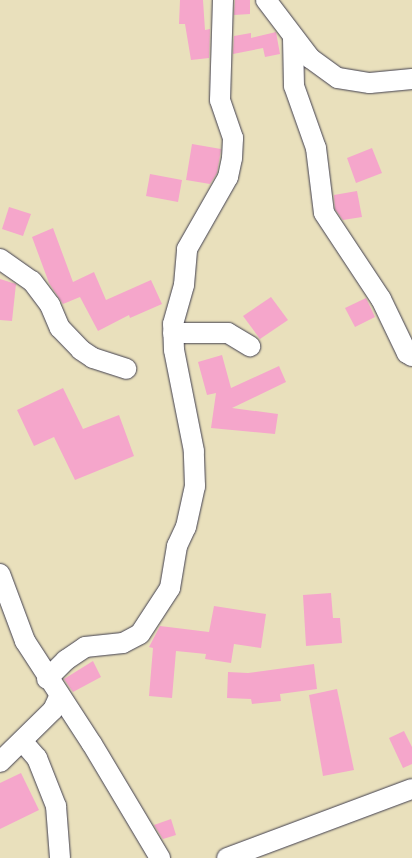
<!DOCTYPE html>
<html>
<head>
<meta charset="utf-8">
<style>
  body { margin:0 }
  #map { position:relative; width:412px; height:858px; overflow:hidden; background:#e9e0bc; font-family:"Balsamiq Sans",sans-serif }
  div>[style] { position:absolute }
  .building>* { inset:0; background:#f5a6cb }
  .roads { filter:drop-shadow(0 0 1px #403e4e) drop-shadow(0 0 1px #403e4e) }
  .minor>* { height:20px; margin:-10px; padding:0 10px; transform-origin:10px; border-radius:10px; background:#fff }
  span { translate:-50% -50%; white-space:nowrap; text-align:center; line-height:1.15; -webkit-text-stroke:4px #f7f3e8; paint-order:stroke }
</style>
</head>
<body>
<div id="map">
  <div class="building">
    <div style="clip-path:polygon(180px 0,203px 0,205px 30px,210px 29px,209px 58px,191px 60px,185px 24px,179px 24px)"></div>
    <div style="clip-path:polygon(235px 0,250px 0,250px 14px,234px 15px)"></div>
    <div style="clip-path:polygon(276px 32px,280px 54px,265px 57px,263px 48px,233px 54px,234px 36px,251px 33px,251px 38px)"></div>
    <div style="clip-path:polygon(192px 144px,221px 149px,217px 173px,210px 184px,186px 180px)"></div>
    <div style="clip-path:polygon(372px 148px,382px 173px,356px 183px,347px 158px)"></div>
    <div style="clip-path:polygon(150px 174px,182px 180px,178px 202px,146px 196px)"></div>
    <div style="clip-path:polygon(357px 191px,362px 217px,343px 220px,335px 209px,334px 195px)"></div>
    <div style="clip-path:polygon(9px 207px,31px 214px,23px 236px,2px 229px)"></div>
    <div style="clip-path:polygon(53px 228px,73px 282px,94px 272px,106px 300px,151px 280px,162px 304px,130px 318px,129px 315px,98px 331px,80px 297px,63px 304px,49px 283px,32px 237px)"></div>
    <div style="clip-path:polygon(0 279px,16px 284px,12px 321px,0 320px)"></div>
    <div style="clip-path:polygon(271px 297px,288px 320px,260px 339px,243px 316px)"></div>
    <div style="clip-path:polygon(366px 298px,375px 317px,355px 327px,345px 308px)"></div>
    <div style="clip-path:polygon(222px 355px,231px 388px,279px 366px,286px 382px,232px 408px,278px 414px,275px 434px,211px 428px,216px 393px,207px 395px,198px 362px)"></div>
    <div style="clip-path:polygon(63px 388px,83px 429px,119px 415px,134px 456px,75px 480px,54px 437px,34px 446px,17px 410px)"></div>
    <div style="clip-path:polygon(331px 593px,333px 618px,340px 618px,342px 643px,306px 646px,303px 595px)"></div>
    <div style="clip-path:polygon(214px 606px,266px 614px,261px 648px,234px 644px,231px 663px,205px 659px,206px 654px,176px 651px,172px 698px,149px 696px,153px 648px,149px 647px,160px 626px,209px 632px)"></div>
    <div style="clip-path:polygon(93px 661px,101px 677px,73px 692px,64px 679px)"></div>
    <div style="clip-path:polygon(314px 664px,317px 689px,280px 694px,281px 701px,252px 704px,251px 699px,227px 698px,228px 672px,248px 673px)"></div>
    <div style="clip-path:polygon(337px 689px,354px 770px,323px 776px,309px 695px)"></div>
    <div style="clip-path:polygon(404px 731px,412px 747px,412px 764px,403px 768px,389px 738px)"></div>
    <div style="clip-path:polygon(21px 773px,39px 810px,0 829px,0 783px)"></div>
    <div style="clip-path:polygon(171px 819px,176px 835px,163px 839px,154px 825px)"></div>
  </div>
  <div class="roads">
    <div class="minor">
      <div style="left:266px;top:0;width:73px;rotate:52.8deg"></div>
      <div style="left:310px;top:58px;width:34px;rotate:36deg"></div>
      <div style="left:338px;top:78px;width:32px;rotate:9deg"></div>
      <div style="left:370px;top:83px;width:42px;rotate:-5.4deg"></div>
      <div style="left:293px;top:38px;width:48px;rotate:88.8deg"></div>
      <div style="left:294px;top:86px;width:66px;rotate:70.5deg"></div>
      <div style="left:316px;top:148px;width:65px;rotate:83deg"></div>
      <div style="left:324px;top:213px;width:103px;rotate:56.5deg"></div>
      <div style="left:381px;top:299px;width:60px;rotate:64.3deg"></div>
      <div style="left:407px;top:353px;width:6px;rotate:31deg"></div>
      <div style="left:0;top:259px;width:39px;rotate:35deg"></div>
      <div style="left:32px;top:281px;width:30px;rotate:53deg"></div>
      <div style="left:50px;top:305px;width:25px;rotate:67deg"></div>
      <div style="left:60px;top:328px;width:30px;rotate:46deg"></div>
      <div style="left:81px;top:350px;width:14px;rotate:34deg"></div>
      <div style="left:93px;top:358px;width:35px;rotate:18deg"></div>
      <div style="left:173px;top:333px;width:55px"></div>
      <div style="left:228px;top:333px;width:26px;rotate:31deg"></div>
      <div style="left:0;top:574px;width:72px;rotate:69.5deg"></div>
      <div style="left:25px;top:641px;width:123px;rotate:57deg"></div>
      <div style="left:92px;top:744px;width:133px;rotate:59.2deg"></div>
      <div style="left:47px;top:679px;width:27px;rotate:-45deg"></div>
      <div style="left:66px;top:660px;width:23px;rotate:-34deg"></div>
      <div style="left:85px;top:647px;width:38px;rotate:-6deg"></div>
      <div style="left:123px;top:643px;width:19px;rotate:-28deg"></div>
      <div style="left:140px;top:634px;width:55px;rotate:-56.9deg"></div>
      <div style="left:170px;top:588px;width:43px;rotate:-80.5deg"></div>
      <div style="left:177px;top:546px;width:21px;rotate:-65deg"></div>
      <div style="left:186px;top:527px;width:42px;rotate:-77.6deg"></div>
      <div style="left:195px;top:486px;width:35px;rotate:-92deg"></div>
      <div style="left:194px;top:451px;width:103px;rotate:-101.2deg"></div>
      <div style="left:174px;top:350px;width:26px;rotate:-92deg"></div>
      <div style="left:173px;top:324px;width:41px;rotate:-74.2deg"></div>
      <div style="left:184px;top:285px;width:36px;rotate:-85deg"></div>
      <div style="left:187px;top:249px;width:83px;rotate:-60.3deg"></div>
      <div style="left:228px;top:177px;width:19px;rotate:-78deg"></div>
      <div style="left:232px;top:158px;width:20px;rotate:-87deg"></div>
      <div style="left:233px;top:138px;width:40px;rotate:-108.9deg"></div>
      <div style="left:220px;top:100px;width:100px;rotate:-88.3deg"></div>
      <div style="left:23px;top:742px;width:21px;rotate:49deg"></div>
      <div style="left:37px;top:758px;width:52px;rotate:68.4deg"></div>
      <div style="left:56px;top:806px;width:52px;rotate:85.6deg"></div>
      <div style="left:0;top:762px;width:74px;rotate:-44.5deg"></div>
      <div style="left:53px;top:710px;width:14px;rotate:-65deg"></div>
      <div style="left:227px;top:858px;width:197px;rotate:-20.5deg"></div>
    </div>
  </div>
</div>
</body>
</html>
